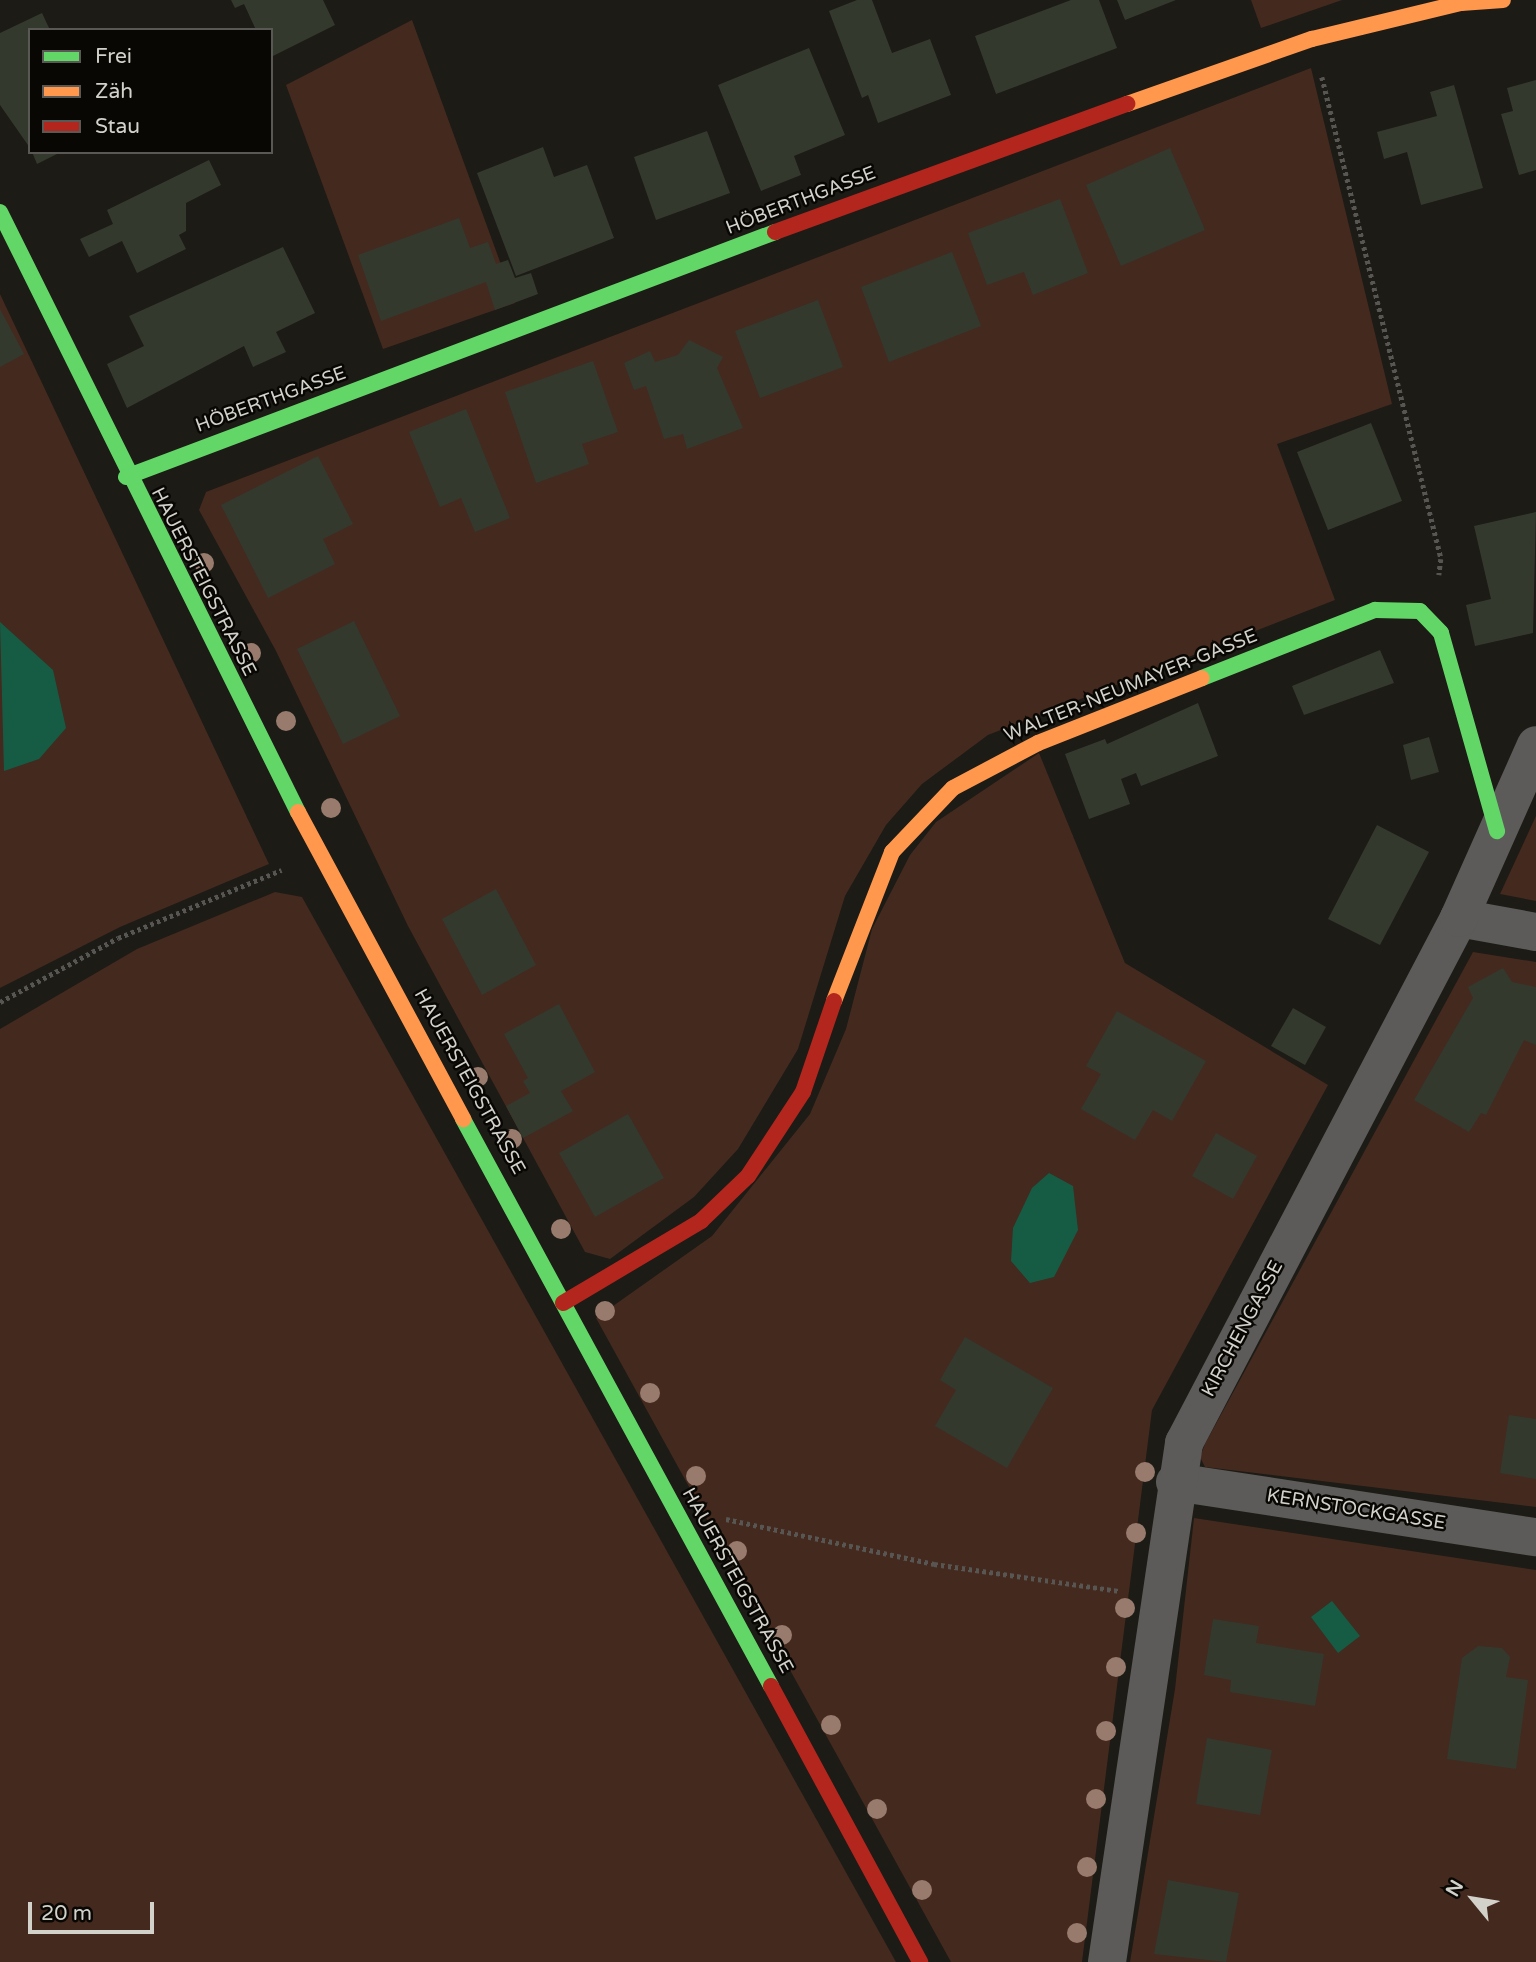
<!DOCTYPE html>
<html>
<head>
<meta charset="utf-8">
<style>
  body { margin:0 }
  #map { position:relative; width:1536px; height:1962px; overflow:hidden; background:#1c1b16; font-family:"Varela Round",sans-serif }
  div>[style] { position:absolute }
  .green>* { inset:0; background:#44291e }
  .water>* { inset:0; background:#165c45 }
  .building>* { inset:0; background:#34392e }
  .path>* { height:4.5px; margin-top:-2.25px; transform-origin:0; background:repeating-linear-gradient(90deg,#585653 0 3.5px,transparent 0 7px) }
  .street>* { height:38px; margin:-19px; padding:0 19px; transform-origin:19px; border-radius:19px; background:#5c5b59 }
  .fast>* { height:16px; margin:-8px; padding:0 8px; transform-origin:8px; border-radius:8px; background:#63d668 }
  .slow>* { height:16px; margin:-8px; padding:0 8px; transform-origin:8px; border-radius:8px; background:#ff974d }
  .jam>* { height:16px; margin:-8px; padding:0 8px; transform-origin:8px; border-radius:8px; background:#b3261e }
  .trees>* { width:20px; height:20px; margin:-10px; border-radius:50%; background:#987b6d }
  span { translate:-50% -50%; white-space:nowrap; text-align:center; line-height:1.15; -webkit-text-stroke:5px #080704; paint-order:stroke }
  .street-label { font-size:19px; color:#d2d2cb }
  .legend { position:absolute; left:28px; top:28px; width:245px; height:126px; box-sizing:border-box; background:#080704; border:2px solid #595854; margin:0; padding:9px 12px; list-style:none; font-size:21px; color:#d2d2cb }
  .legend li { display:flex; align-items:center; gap:14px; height:35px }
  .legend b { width:35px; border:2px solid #595854 }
  .north { position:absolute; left:1438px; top:1864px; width:70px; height:70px; -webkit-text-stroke:5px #080704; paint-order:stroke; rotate:300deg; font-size:19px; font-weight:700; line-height:28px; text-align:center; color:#d2d2cb }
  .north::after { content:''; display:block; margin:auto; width:24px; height:32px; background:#d2d2cb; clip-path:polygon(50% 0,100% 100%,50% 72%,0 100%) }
  .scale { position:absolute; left:28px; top:1902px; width:126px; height:32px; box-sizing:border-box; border:4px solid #d2d2cb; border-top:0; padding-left:9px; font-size:21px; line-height:24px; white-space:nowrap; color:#d2d2cb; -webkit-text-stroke:5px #080704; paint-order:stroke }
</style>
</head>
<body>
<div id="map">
  <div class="green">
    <div style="clip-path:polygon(1251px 0,1342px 0,1261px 28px)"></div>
    <div style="clip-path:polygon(412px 20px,515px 303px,383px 349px,286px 85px)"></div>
    <div style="clip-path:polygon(1311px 68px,1392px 404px,1277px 444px,1335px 600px,988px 735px,922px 784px,886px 825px,845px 896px,798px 1049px,738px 1149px,694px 1197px,610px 1259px,585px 1252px,408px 926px,276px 651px,199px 510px,206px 492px)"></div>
    <div style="clip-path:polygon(0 294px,269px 864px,120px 927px,0 988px)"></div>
    <div style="clip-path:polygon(1039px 753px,1125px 963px,1328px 1085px,1152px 1410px,1082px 1962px,951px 1962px,596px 1318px,712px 1236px,810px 1114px,846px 1029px,872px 929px,910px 855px,936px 822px)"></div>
    <div style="clip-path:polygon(1536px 816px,1536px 901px,1500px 894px)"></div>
    <div style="clip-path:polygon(275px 892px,302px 897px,896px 1962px,0 1962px,0 1029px,137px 949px)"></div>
    <div style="clip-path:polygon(1473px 952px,1536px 962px,1536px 1507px,1205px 1467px,1200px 1457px,1205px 1444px)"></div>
    <div style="clip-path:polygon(1194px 1518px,1536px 1570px,1536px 1962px,1130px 1962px,1175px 1689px)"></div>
  </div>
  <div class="water">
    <div style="clip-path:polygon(0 622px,53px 670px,66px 728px,39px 759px,4px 771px)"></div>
    <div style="clip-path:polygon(1049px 1173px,1073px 1186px,1078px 1230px,1054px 1277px,1030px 1283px,1011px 1261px,1013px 1228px,1032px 1188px)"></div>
    <div style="clip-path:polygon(1332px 1601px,1360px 1636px,1338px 1653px,1311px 1617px)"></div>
  </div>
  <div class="building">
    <div style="clip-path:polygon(231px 0,323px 0,335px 25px,271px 57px,271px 30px,256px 30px,244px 4px,235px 8px)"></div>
    <div style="clip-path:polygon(857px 0,872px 0,892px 53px,930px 39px,951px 95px,878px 123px,868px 95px,862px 98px,829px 11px)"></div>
    <div style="clip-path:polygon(1071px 0,1099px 0,1117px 48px,996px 94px,975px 36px)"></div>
    <div style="clip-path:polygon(1117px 0,1176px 0,1125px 20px)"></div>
    <div style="clip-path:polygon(42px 13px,50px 30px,30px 30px,30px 148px,0 105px,0 33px)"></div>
    <div style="clip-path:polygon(809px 48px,845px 135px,794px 156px,801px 175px,761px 191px,718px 85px)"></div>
    <div style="clip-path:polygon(1536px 80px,1536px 170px,1519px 175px,1501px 114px,1513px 111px,1507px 88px)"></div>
    <div style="clip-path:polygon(1454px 85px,1483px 188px,1421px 205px,1407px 152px,1384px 159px,1377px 132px,1437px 116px,1430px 92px)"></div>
    <div style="clip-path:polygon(707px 131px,730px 193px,656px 220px,634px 157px)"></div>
    <div style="clip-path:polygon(543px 147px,554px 177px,587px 165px,614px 238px,516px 276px,477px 173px)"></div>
    <div style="clip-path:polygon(1170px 148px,1205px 230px,1121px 266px,1086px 185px)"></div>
    <div style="clip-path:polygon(32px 152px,61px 152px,37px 164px)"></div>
    <div style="clip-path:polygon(209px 160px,221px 185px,186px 203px,186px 231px,179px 235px,186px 249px,137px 273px,122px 241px,89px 257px,80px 239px,113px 224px,107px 210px)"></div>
    <div style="clip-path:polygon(1060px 199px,1088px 273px,1033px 295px,1024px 272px,987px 285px,968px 233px)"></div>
    <div style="clip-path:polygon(459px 218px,470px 248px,488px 242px,496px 264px,508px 260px,515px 278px,531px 273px,538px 294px,495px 310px,486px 282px,381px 321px,358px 255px)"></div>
    <div style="clip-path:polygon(283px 247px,315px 313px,276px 332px,286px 352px,253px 367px,244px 346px,127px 408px,107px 364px,144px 346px,129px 316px)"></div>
    <div style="clip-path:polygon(952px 252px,981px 326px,889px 362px,861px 287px)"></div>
    <div style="clip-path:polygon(818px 300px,843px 367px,760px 398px,735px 331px)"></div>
    <div style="clip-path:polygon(0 309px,24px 354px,0 367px)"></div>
    <div style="clip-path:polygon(689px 340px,723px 357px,717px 368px,743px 428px,687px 449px,683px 434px,664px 439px,646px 386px,634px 390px,624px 363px,650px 351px,655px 362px,678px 355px)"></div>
    <div style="clip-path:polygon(593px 361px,618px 432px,582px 444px,589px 464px,536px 483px,505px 392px)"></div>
    <div style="clip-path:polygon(466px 409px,510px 518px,475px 532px,461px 498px,440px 507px,409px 432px)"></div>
    <div style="clip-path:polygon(1371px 423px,1402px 501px,1328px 530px,1297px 452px)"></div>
    <div style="clip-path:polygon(318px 456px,353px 524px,323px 539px,335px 564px,268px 598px,221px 505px)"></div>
    <div style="clip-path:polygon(1536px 512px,1533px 633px,1475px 646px,1466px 605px,1491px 599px,1474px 526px)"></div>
    <div style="clip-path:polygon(354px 621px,400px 716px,343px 744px,297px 649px)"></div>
    <div style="clip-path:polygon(1380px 650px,1394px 683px,1304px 715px,1292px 686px)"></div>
    <div style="clip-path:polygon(1198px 703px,1218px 756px,1141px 786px,1136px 773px,1121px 779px,1130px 804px,1089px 819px,1065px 754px,1105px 739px,1107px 744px)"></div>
    <div style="clip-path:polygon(1429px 737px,1439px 772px,1411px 780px,1403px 745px)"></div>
    <div style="clip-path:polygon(1377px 825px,1429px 852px,1380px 945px,1328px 919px)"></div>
    <div style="clip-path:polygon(496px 889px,536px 965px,482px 995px,442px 919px)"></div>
    <div style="clip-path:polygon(1503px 968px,1512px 982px,1536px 987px,1536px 1045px,1524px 1040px,1486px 1115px,1481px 1113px,1469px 1132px,1414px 1100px,1473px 998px,1468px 987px)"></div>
    <div style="clip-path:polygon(559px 1004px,595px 1072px,561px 1091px,573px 1111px,523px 1138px,506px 1106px,530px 1093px,523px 1081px,528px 1078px,504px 1034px)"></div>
    <div style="clip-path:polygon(1293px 1008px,1326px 1027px,1305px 1065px,1271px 1046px)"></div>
    <div style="clip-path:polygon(1117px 1011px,1206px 1061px,1172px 1121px,1153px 1110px,1135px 1140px,1081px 1109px,1101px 1074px,1086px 1066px)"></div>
    <div style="clip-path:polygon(628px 1114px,664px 1178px,595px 1217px,559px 1153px)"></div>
    <div style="clip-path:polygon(1216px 1133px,1257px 1156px,1233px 1199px,1192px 1176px)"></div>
    <div style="clip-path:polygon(965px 1337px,1053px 1388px,1007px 1468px,935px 1426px,956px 1390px,940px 1380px)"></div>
    <div style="clip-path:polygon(1509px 1415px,1536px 1419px,1536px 1479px,1500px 1473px)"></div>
    <div style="clip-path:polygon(1213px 1619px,1259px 1626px,1256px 1643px,1324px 1654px,1315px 1706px,1230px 1692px,1231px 1680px,1204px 1675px)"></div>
    <div style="clip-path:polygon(1478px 1646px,1502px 1648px,1510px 1657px,1506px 1677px,1528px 1680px,1516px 1769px,1447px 1759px,1462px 1658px)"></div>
    <div style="clip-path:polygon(1207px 1738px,1272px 1750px,1260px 1815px,1196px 1804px)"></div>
    <div style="clip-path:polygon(1168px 1880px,1239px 1893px,1226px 1962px,1154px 1954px)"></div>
  </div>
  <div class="path">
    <div style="left:1322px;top:77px;width:496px;rotate:76.1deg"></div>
    <div style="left:1441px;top:559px;width:16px;rotate:97deg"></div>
    <div style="left:0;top:1002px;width:134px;rotate:-28.5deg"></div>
    <div style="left:118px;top:938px;width:177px;rotate:-22.6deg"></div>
    <div style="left:726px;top:1519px;width:213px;rotate:12.2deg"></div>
    <div style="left:934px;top:1564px;width:188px;rotate:8.3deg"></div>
  </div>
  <div class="street">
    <div style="left:1459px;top:918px;width:78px;rotate:10.3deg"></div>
    <div style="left:1175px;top:1482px;width:365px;rotate:8.7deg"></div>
    <div style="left:1107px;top:1962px;width:525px;rotate:-81.56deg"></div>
    <div style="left:1184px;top:1443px;width:593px;rotate:-62.35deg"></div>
    <div style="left:1459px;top:918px;width:189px;rotate:-66deg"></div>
  </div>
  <div class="fast">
    <div style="left:0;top:212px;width:670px;rotate:63.59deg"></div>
    <div style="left:126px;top:477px;width:694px;rotate:-20.68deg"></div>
    <div style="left:1202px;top:678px;width:186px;rotate:-21.5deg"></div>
    <div style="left:1375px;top:610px;width:45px;rotate:1.3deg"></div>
    <div style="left:1420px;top:611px;width:30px;rotate:46deg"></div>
    <div style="left:1441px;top:633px;width:206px;rotate:74.2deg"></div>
    <div style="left:463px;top:1119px;width:645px;rotate:61.49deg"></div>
  </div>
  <div class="slow">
    <div style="left:1127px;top:104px;width:196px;rotate:-19.4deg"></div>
    <div style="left:1312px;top:39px;width:153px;rotate:-13.6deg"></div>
    <div style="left:1461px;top:3px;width:42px;rotate:-4.1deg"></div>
    <div style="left:298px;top:812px;width:349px;rotate:61.7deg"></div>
    <div style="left:834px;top:1001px;width:160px;rotate:-68.7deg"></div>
    <div style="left:892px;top:852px;width:88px;rotate:-46.4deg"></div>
    <div style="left:953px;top:788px;width:96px;rotate:-27.9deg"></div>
    <div style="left:1038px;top:743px;width:176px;rotate:-21.6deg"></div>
  </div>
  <div class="jam">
    <div style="left:775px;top:232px;width:375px;rotate:-20deg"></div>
    <div style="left:563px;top:1303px;width:161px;rotate:-30.7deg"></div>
    <div style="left:701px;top:1221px;width:65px;rotate:-43.8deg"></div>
    <div style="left:748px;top:1176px;width:100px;rotate:-56.8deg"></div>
    <div style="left:803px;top:1092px;width:96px;rotate:-71.2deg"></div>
    <div style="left:771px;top:1686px;width:314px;rotate:61.6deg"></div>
  </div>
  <div class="trees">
    <div style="left:204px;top:563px"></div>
    <div style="left:251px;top:653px"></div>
    <div style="left:286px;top:721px"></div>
    <div style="left:331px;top:808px"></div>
    <div style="left:478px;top:1077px"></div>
    <div style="left:512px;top:1139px"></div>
    <div style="left:561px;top:1229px"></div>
    <div style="left:605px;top:1311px"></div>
    <div style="left:650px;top:1393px"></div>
    <div style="left:1145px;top:1472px"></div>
    <div style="left:696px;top:1476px"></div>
    <div style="left:1136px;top:1533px"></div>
    <div style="left:737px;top:1551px"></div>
    <div style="left:1125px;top:1608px"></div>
    <div style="left:782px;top:1635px"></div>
    <div style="left:1116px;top:1667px"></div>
    <div style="left:831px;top:1725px"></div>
    <div style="left:1106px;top:1731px"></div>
    <div style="left:1096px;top:1799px"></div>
    <div style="left:877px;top:1809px"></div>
    <div style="left:1087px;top:1867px"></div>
    <div style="left:922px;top:1890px"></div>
    <div style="left:1077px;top:1933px"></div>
  </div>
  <div class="street-label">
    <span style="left:801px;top:201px;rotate:-21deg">HÖBERTHGASSE</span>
    <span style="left:271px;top:400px;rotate:-20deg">HÖBERTHGASSE</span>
    <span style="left:203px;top:582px;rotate:63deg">HAUERSTEIGSTRASSE</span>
    <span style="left:1131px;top:686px;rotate:-22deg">WALTER-NEUMAYER-GASSE</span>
    <span style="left:469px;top:1082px;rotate:61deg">HAUERSTEIGSTRASSE</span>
    <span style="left:1243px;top:1329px;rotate:-62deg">KIRCHENGASSE</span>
    <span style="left:1356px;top:1510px;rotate:9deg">KERNSTOCKGASSE</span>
    <span style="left:737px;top:1581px;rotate:61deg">HAUERSTEIGSTRASSE</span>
  </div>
  <ul class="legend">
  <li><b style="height:9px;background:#63d668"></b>Frei</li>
  <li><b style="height:9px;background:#ff974d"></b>Zäh</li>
  <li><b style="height:9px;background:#b3261e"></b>Stau</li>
  </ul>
  <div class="north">N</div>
  <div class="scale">20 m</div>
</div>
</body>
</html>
